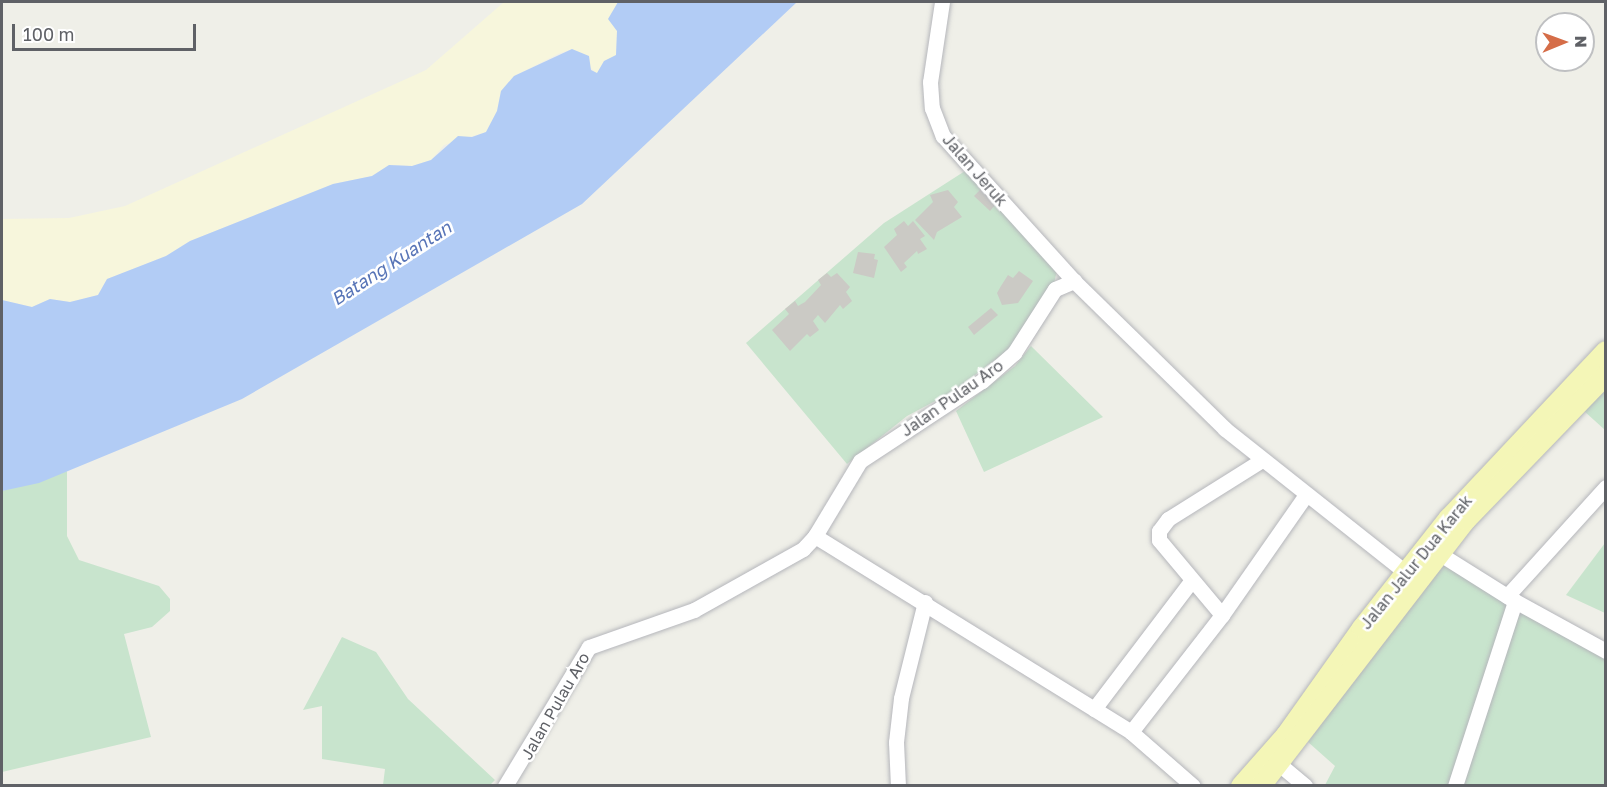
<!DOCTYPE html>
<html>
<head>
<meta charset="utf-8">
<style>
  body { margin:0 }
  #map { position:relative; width:1607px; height:787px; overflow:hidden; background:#efefe8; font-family:"Golos Text",sans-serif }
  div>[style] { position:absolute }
  .green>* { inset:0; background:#c8e4cd }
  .sand>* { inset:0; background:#f7f6dc }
  .water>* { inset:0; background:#b2ccf5 }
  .building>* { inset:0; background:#cbcac5 }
  .roads { filter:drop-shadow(0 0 2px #b5b6bb) drop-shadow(0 0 2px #b5b6bb) }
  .minor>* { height:15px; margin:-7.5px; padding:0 7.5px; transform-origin:7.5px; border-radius:7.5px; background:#fff }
  .major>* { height:20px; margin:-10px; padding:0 10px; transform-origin:10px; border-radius:10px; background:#f4f6b7 }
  span { translate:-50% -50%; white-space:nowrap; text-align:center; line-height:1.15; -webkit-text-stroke:5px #fff; paint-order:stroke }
  .street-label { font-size:16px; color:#5f6166 }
  .water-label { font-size:18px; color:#5774b7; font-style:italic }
  .frame { position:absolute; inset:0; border:3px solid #5f6166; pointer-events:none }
  .north { position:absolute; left:1535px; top:12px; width:60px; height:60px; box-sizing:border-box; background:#fff; border:2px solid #bfc0c2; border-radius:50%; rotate:89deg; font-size:16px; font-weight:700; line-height:24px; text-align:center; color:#5f6166 }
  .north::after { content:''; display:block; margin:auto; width:21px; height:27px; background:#d56d48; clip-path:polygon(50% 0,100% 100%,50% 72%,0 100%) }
  .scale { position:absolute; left:12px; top:24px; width:184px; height:27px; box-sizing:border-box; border:3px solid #5f6166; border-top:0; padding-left:8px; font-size:18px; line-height:21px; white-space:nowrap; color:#5f6166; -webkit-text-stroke:4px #fff; paint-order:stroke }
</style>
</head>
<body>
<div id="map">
  <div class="green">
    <div style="clip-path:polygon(965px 171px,1057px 270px,1054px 284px,1009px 349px,954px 391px,907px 416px,847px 464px,746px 343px,884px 223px)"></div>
    <div style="clip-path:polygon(1031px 346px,1103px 417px,984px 472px,956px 411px,1015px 366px)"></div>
    <div style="clip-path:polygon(1605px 388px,1605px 430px,1584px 411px)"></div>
    <div style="clip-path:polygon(67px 471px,67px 536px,79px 560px,159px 586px,170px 599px,170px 611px,152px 627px,124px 634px,151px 737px,2px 772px,2px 491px)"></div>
    <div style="clip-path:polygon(1605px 543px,1605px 613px,1566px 595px)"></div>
    <div style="clip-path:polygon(1447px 554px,1605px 645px,1605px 785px,1325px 785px,1335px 766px,1308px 742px)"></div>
    <div style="clip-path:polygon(342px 637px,376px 652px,408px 699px,495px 780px,490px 785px,383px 785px,385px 769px,322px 759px,322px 706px,303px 710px)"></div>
  </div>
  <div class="sand">
    <div style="clip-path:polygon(504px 2px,618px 2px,609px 19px,617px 31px,616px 56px,604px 61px,597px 74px,572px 49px,558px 54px,514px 76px,501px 91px,497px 111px,486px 132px,444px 145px,431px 160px,412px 166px,389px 165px,372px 176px,333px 184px,190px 241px,166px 256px,107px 279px,98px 295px,70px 302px,50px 299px,32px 307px,2px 300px,2px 219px,69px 218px,125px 206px,426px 70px)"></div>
  </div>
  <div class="water">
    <div style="clip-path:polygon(618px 2px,797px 2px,582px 204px,242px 399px,39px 483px,2px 491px,2px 300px,32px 307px,50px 299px,70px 302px,98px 295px,107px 279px,166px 256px,190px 241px,333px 184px,372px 176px,389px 165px,412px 166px,431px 160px,458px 136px,472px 137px,486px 132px,497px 111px,501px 91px,514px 76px,572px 49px,589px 56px,591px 70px,597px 73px,604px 61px,616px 55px,617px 31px,608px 19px)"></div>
  </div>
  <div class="building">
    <div style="clip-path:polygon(981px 189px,996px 204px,990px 211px,974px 196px)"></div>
    <div style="clip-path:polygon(948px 190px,958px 202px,954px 207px,962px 217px,937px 232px,934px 240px,915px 220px,933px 202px,930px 195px)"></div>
    <div style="clip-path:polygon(904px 221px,908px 226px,913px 221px,925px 236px,920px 239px,927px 249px,918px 254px,917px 251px,904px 263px,907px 267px,901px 272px,884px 247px,897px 235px,894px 229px)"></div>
    <div style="clip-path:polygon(858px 252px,875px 254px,874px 259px,878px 260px,874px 278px,853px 273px)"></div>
    <div style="clip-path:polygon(1019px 271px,1033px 281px,1018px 303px,1002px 305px,997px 293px,1001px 286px,1008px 275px,1013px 278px)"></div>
    <div style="clip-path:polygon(827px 273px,831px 277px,837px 273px,850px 287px,846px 292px,852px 301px,843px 309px,840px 305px,825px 323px,818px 315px,813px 321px,819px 330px,810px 337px,807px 334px,790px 351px,772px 330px,789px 314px,785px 309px,795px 301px,798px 306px,805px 302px,821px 285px,818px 280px)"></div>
    <div style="clip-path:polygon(991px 308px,998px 315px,974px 335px,968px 327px)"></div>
  </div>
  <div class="roads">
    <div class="minor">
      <div style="left:942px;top:2px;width:81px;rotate:98.5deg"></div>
      <div style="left:930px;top:82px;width:26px;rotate:86deg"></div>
      <div style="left:932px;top:108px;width:30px;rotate:69deg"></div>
      <div style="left:943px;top:136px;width:195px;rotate:47.9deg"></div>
      <div style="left:1074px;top:281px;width:211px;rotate:44.4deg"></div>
      <div style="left:1225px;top:429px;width:232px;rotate:38.4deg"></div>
      <div style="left:815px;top:536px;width:372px;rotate:31.8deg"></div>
      <div style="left:1131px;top:732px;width:82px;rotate:41.1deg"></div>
      <div style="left:1440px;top:554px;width:89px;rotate:32.1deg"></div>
      <div style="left:1515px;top:601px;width:104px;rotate:28.8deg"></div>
      <div style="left:1507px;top:596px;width:147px;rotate:-47.8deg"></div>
      <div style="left:1222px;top:615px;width:98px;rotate:-130deg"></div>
      <div style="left:1159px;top:540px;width:9px;rotate:-90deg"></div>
      <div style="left:1159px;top:531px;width:15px;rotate:-53deg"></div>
      <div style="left:1168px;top:519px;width:111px;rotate:-32.1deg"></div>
      <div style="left:1094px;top:709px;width:161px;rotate:-52.8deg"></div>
      <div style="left:1131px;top:732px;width:148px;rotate:-52.1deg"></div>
      <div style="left:1222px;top:615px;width:145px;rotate:-55.1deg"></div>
      <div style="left:1279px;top:764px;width:34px;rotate:40deg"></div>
      <div style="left:505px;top:786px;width:162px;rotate:-58.9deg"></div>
      <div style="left:589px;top:647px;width:111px;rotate:-19.4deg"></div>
      <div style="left:694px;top:610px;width:125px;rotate:-29.2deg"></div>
      <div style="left:803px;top:549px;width:18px;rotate:-47deg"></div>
      <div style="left:815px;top:536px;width:87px;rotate:-59deg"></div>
      <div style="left:860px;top:461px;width:146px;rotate:-33.3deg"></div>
      <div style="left:982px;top:381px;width:43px;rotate:-41.2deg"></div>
      <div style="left:1014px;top:353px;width:76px;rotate:-57.4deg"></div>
      <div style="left:1055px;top:289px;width:21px;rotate:-23deg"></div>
      <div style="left:898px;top:786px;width:44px;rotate:-92.6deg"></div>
      <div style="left:896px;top:742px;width:44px;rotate:-83.5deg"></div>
      <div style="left:901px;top:698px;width:99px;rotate:-76deg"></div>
      <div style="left:1455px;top:786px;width:194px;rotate:-72deg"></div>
    </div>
    <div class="major">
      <div style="left:1241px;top:786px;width:68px;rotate:-48.6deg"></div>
      <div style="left:1286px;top:735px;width:131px;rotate:-54.6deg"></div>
      <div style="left:1362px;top:628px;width:140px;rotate:-51.7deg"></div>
      <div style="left:1449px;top:518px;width:229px;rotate:-46.8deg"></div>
      <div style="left:1261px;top:786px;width:336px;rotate:-52.4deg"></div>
      <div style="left:1466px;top:520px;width:202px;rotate:-46deg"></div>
    </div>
  </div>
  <div class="street-label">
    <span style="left:975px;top:170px;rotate:49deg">Jalan Jeruk</span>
    <span style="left:952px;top:398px;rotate:-35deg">Jalan Pulau Aro</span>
    <span style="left:1416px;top:562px;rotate:-51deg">Jalan Jalur Dua Karak</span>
    <span style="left:555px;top:706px;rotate:-60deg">Jalan Pulau Aro</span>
  </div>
  <div class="water-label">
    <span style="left:391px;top:263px;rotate:-33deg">Batang Kuantan</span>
  </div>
  <div class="frame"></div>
  <div class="north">N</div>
  <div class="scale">100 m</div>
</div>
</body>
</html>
